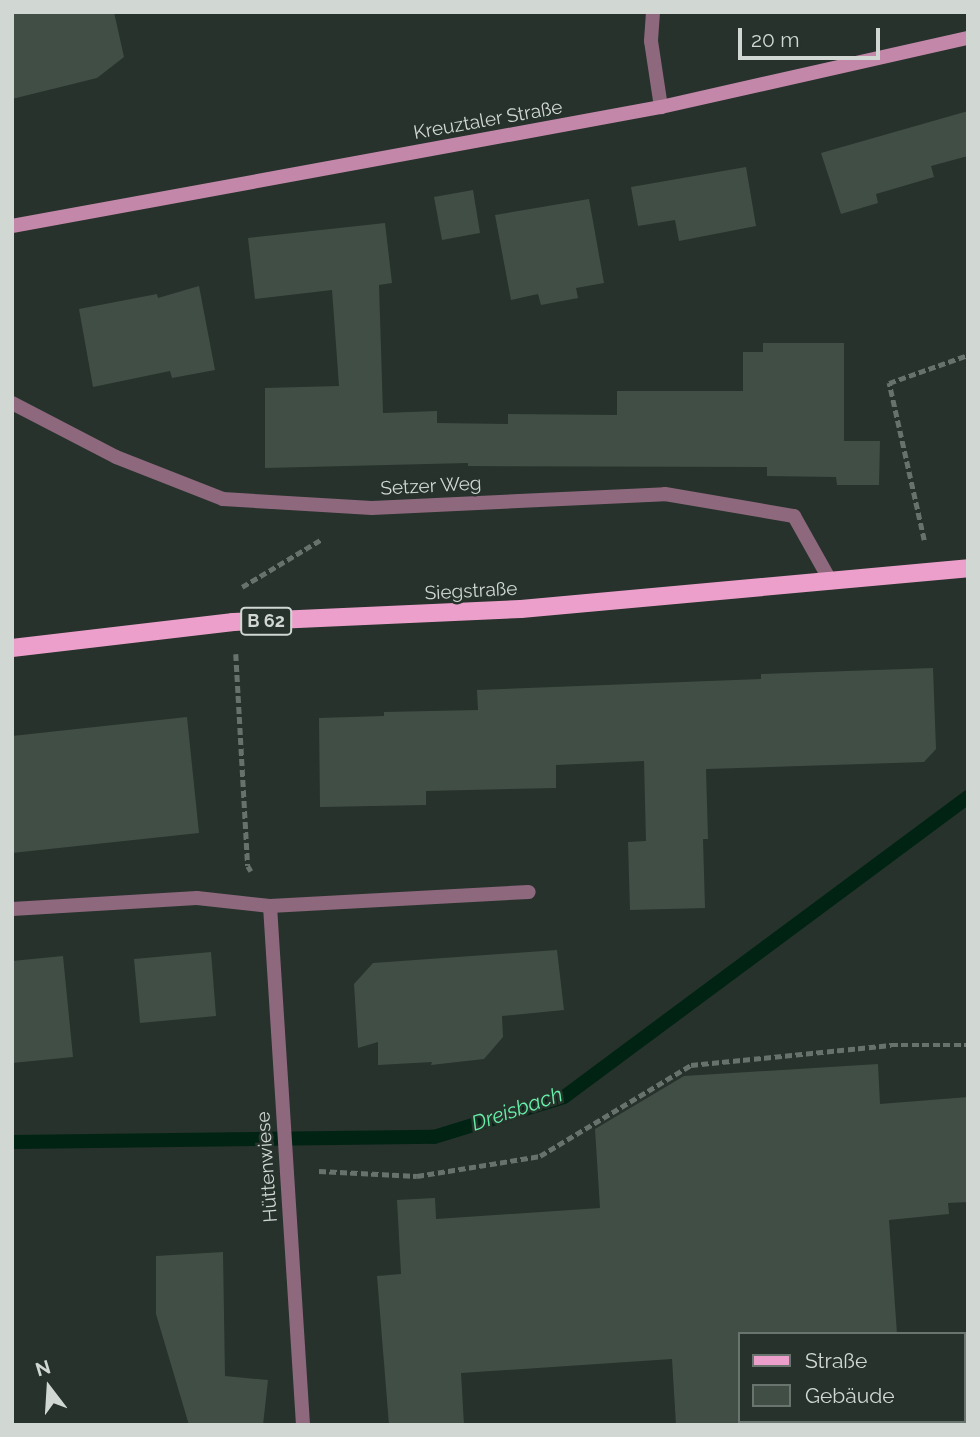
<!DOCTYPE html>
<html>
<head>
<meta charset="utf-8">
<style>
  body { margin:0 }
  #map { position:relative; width:980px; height:1437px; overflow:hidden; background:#26322b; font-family:Raleway,sans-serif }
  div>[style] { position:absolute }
  .stream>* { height:14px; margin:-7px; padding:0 7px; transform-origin:7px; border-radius:7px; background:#012313 }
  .building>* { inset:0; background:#414e46 }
  .path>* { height:4.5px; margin-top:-2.25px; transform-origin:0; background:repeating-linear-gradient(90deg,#68726c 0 7px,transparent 0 10.5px) }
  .street>* { height:14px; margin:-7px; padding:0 7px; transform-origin:7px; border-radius:7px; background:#8e687d }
  .secondary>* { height:14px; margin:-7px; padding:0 7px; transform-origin:7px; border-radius:7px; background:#c387a9 }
  .primary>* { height:18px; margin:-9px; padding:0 9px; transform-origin:9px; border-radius:9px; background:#ec9fcb }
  span { translate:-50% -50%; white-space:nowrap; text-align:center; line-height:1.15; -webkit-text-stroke:5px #26322b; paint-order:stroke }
  .shield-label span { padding:2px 5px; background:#26322b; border:2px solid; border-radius:5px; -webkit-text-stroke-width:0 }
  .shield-label { font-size:18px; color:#d1d8d3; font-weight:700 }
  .street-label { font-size:19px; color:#d1d8d3 }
  .water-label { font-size:21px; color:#66efa9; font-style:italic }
  .frame { position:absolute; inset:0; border:14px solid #d1d8d3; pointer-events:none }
  .legend { position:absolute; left:738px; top:1332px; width:228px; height:91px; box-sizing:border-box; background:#26322b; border:2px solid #6a746e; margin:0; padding:9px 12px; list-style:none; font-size:21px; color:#d1d8d3 }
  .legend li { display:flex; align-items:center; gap:14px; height:35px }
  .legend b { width:35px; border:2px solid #6a746e }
  .north { position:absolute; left:14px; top:1353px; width:70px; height:70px; -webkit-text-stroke:5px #26322b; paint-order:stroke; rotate:343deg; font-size:19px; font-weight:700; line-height:28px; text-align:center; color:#d1d8d3 }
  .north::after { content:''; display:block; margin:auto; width:24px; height:32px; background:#d1d8d3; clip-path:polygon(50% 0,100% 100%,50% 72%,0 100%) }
  .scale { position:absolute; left:738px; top:28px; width:142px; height:32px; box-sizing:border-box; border:4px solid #d1d8d3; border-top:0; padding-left:9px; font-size:21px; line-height:24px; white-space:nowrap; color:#d1d8d3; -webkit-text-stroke:5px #26322b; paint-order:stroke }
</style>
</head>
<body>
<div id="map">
  <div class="stream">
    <div style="left:12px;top:1142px;width:422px;rotate:-0.7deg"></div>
    <div style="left:434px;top:1137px;width:136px;rotate:-17.1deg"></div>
    <div style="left:564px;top:1097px;width:503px;rotate:-36.6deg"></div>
  </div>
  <div class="building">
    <div style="clip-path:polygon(12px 12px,114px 12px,124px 57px,97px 78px,12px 99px)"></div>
    <div style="clip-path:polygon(968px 111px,968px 156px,931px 166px,934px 177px,876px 194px,878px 203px,841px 214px,821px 153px)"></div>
    <div style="clip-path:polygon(746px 167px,756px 226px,679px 241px,675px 220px,638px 226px,631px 187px)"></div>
    <div style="clip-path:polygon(473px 190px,480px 233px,442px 240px,434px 197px)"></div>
    <div style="clip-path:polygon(589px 199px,604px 283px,576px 288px,578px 298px,541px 305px,538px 294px,511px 300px,495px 215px)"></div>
    <div style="clip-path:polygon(385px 223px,392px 283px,379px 285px,383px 413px,437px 411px,437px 423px,508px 424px,508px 414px,617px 415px,617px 391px,743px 391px,743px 352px,763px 352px,763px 343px,844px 343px,844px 441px,880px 441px,879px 485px,837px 485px,836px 477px,767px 476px,767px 467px,468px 466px,468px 463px,265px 468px,265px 388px,339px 386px,332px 290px,255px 299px,248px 238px)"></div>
    <div style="clip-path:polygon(199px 286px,215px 370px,172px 378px,170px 371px,93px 387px,79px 309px,157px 294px,158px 298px)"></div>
    <div style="clip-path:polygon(933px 668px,936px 749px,924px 762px,706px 769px,708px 839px,703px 839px,705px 908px,630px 910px,628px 842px,646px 841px,644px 761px,556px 765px,556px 788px,426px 791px,426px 805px,320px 807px,319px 718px,384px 716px,384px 712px,478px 710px,477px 690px,761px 679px,761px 674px)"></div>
    <div style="clip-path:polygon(187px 717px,199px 833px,12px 853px,12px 736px)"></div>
    <div style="clip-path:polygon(557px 950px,564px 1010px,502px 1016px,503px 1037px,484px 1059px,431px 1065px,432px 1062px,378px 1065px,378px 1042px,358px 1048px,354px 984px,373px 963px)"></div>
    <div style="clip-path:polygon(211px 952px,216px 1016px,140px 1023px,134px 959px)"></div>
    <div style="clip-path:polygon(63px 956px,73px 1057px,12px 1063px,12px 961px)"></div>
    <div style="clip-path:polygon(878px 1064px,880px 1104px,968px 1097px,968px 1202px,948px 1203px,949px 1214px,889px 1220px,897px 1334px,740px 1334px,740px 1425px,676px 1425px,672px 1359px,461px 1373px,464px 1425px,389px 1425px,377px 1276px,401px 1274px,397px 1200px,435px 1198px,436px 1219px,600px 1208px,595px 1129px,684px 1076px)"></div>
    <div style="clip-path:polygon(223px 1252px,225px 1376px,268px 1380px,263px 1425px,189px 1425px,156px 1314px,156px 1256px)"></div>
  </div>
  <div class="path">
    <div style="left:924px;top:540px;width:161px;rotate:-102.6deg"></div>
    <div style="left:889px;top:383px;width:84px;rotate:-19.5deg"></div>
    <div style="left:242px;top:587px;width:93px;rotate:-31deg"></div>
    <div style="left:236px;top:654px;width:212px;rotate:86.8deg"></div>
    <div style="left:248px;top:866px;width:6px;rotate:59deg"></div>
    <div style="left:319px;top:1171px;width:98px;rotate:2.9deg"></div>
    <div style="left:417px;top:1176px;width:125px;rotate:-9.2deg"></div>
    <div style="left:540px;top:1156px;width:176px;rotate:-31.1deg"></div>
    <div style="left:691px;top:1065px;width:201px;rotate:-5.7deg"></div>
    <div style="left:891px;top:1045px;width:77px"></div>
  </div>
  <div class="street">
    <div style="left:653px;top:12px;width:29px;rotate:94deg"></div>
    <div style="left:651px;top:41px;width:67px;rotate:81.4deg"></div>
    <div style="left:12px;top:403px;width:117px;rotate:27.4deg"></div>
    <div style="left:116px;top:457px;width:115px;rotate:21.4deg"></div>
    <div style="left:223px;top:499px;width:149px;rotate:3.5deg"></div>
    <div style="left:372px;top:508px;width:293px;rotate:-2.7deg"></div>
    <div style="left:665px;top:494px;width:131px;rotate:9.7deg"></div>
    <div style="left:794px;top:516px;width:76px;rotate:60.7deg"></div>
    <div style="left:270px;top:906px;width:520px;rotate:86.36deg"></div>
    <div style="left:12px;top:909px;width:185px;rotate:-3.4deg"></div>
    <div style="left:197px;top:898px;width:73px;rotate:6.3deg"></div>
    <div style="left:270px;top:906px;width:259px;rotate:-3.1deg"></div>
  </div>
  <div class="secondary">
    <div style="left:12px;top:226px;width:660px;rotate:-10.39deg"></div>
    <div style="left:661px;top:107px;width:315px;rotate:-12.7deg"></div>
  </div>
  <div class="primary">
    <div style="left:12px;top:648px;width:223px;rotate:-6.7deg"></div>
    <div style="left:233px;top:622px;width:288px;rotate:-2.6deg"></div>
    <div style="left:521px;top:609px;width:449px;rotate:-5.2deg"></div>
  </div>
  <div class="shield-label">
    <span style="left:266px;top:621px">B 62</span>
  </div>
  <div class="street-label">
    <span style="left:488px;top:120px;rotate:-10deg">Kreuztaler Straße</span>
    <span style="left:431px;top:486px;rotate:-3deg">Setzer Weg</span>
    <span style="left:471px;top:591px;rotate:-3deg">Siegstraße</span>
    <span style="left:267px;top:1167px;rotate:-94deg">Hüttenwiese</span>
  </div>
  <div class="water-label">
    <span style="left:517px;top:1109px;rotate:-19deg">Dreisbach</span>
  </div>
  <div class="frame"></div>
  <ul class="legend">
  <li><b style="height:9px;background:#ec9fcb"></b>Straße</li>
  <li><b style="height:19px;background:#414e46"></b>Gebäude</li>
  </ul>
  <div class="north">N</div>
  <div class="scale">20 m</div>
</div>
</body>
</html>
